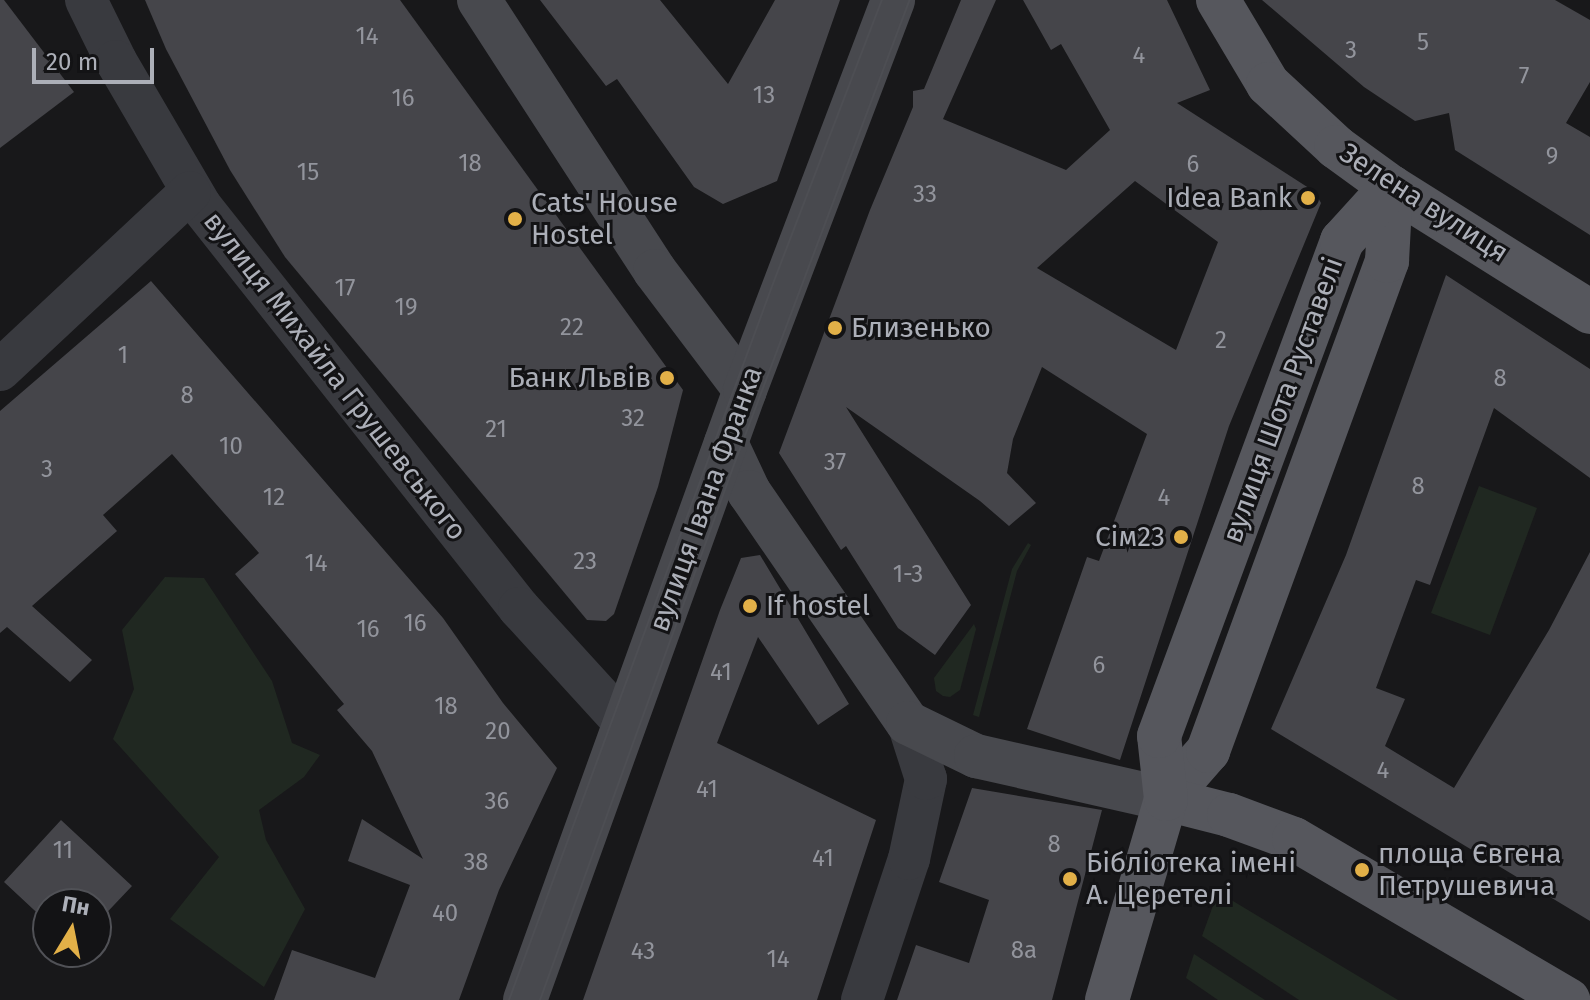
<!DOCTYPE html>
<html>
<head>
<meta charset="utf-8">
<style>
  body { margin:0 }
  #map { position:relative; width:1590px; height:1000px; overflow:hidden; background:#18181a; font-family:"Fira Sans",sans-serif }
  div>[style] { position:absolute }
  .green>* { inset:0; background:#202821 }
  .building>* { inset:0; background:#45454a }
  .street>* { height:42px; margin:-21px; padding:0 21px; transform-origin:21px; border-radius:21px; background:#393a3f }
  .secondary>* { height:44px; margin:-22px; padding:0 22px; transform-origin:22px; border-radius:22px; background:#48494e }
  .primary>* { height:44px; margin:-22px; padding:0 22px; transform-origin:22px; border-radius:22px; background:#56575d }
  .tram>* { height:2px; margin:-1px; padding:0 1px; transform-origin:1px; border-radius:1px; background:#4d4e53 }
  .dots>* { width:22px; height:22px; translate:-50% -50%; box-sizing:border-box; border:4px solid #131315; border-radius:50% }
  span { translate:-50% -50%; white-space:nowrap; text-align:center; line-height:1.15; -webkit-text-stroke:6px #131315; paint-order:stroke }
  .number-label { font-size:24px; color:#92949c }
  .number-label span { -webkit-text-stroke-width:0 }
  .poi-label { font-size:28px; color:#acafb8 }
  .right { translate:-100% -50%; text-align:right }
  .left { translate:0 -50%; text-align:left }
  .street-label { font-size:28px; color:#acafb8 }
  .north { position:absolute; left:32px; top:888px; width:80px; height:80px; box-sizing:border-box; background:#131315; border:2px solid #505156; border-radius:50%; rotate:10deg; font-size:22px; font-weight:700; line-height:32px; text-align:center; color:#acafb8 }
  .north::after { content:''; display:block; margin:auto; width:28px; height:36px; background:#e2b048; clip-path:polygon(50% 0,100% 100%,50% 72%,0 100%) }
  .scale { position:absolute; left:32px; top:48px; width:122px; height:36px; box-sizing:border-box; border:4px solid #acafb8; border-top:0; padding-left:10px; font-size:24px; line-height:28px; white-space:nowrap; color:#acafb8; -webkit-text-stroke:6px #131315; paint-order:stroke }
</style>
</head>
<body>
<div id="map">
  <div class="green">
    <div style="clip-path:polygon(1479px 486px,1537px 508px,1490px 635px,1431px 613px)"></div>
    <div style="clip-path:polygon(1028px 543px,1031px 545px,1017px 571px,979px 717px,973px 715px,1012px 569px)"></div>
    <div style="clip-path:polygon(165px 577px,204px 578px,272px 681px,292px 743px,320px 755px,304px 777px,259px 810px,266px 840px,305px 909px,264px 987px,170px 919px,219px 857px,113px 739px,134px 689px,122px 630px)"></div>
    <div style="clip-path:polygon(974px 624px,976px 629px,960px 690px,950px 697px,943px 696px,936px 691px,934px 678px)"></div>
    <div style="clip-path:polygon(1218px 892px,1398px 1000px,1299px 1000px,1202px 936px)"></div>
    <div style="clip-path:polygon(1194px 954px,1265px 1000px,1218px 1000px,1186px 978px)"></div>
  </div>
  <div class="building">
    <div style="clip-path:polygon(0 0,4px 0,74px 92px,0 148px)"></div>
    <div style="clip-path:polygon(145px 0,400px 0,683px 390px,658px 487px,614px 614px,606px 621px,587px 620px,285px 257px,230px 170px,166px 49px)"></div>
    <div style="clip-path:polygon(540px 0,660px 0,728px 84px,775px 0,840px 0,777px 181px,723px 204px,694px 187px,617px 79px,606px 86px)"></div>
    <div style="clip-path:polygon(evenodd,961px 0,996px 0,943px 119px,1066px 170px,1110px 130px,1061px 44px,1051px 50px,1023px 0,1167px 0,1210px 90px,1177px 103px,1315px 192px,1321px 203px,1229px 426px,1120px 760px,1027px 729px,1087px 557px,1099px 561px,1147px 434px,1042px 367px,1013px 439px,1007px 473px,1036px 503px,1009px 526px,980px 501px,846px 407px,971px 605px,935px 655px,898px 628px,846px 546px,841px 550px,779px 453px,870px 210px,913px 107px,913px 91px,924px 89px,961px 0,1135px 181px,1218px 242px,1176px 350px,1037px 268px,1135px 181px)"></div>
    <div style="clip-path:polygon(1262px 0,1555px 0,1590px 20px,1590px 82px,1566px 123px,1590px 137px,1590px 235px,1455px 150px,1449px 113px,1415px 121px,1364px 87px)"></div>
    <div style="clip-path:polygon(1446px 275px,1590px 369px,1590px 478px,1494px 408px,1430px 585px,1416px 580px,1376px 688px,1405px 699px,1385px 746px,1454px 788px,1549px 630px,1590px 552px,1590px 921px,1271px 729px,1346px 555px)"></div>
    <div style="clip-path:polygon(151px 281px,443px 618px,503px 703px,557px 768px,499px 890px,459px 1000px,274px 1000px,292px 950px,375px 978px,410px 885px,348px 861px,362px 819px,423px 859px,372px 751px,337px 710px,344px 704px,235px 574px,259px 553px,172px 454px,103px 515px,117px 531px,32px 606px,92px 660px,70px 682px,7px 627px,0 633px,0 411px)"></div>
    <div style="clip-path:polygon(760px 555px,849px 704px,818px 725px,758px 637px,717px 743px,876px 820px,817px 1000px,583px 1000px,720px 610px,741px 558px)"></div>
    <div style="clip-path:polygon(972px 788px,1102px 810px,1052px 1000px,897px 1000px,916px 945px,969px 963px,989px 900px,939px 882px)"></div>
    <div style="clip-path:polygon(61px 820px,132px 886px,96px 924px,96px 904px,48px 904px,48px 923px,4px 882px)"></div>
  </div>
  <div class="street">
    <div style="left:86px;top:0;width:68px;rotate:63.8deg"></div>
    <div style="left:116px;top:61px;width:167px;rotate:59.7deg"></div>
    <div style="left:200px;top:205px;width:514px;rotate:51.64deg"></div>
    <div style="left:519px;top:608px;width:156px;rotate:47.6deg"></div>
    <div style="left:0;top:370px;width:260px;rotate:-43.1deg"></div>
    <div style="left:862px;top:1000px;width:149px;rotate:-71.6deg"></div>
    <div style="left:909px;top:859px;width:82px;rotate:-78deg"></div>
    <div style="left:926px;top:779px;width:59px;rotate:-107.8deg"></div>
  </div>
  <div class="secondary">
    <div style="left:479px;top:0;width:323px;rotate:57deg"></div>
    <div style="left:655px;top:271px;width:149px;rotate:52.9deg"></div>
    <div style="left:726px;top:443px;width:54px;rotate:64.9deg"></div>
    <div style="left:749px;top:492px;width:280px;rotate:55.5deg"></div>
    <div style="left:908px;top:723px;width:76px;rotate:25.9deg"></div>
    <div style="left:976px;top:756px;width:195px;rotate:12.8deg"></div>
    <div style="left:525px;top:1000px;width:648px;rotate:-70.17deg"></div>
    <div style="left:745px;top:390px;width:417px;rotate:-69.2deg"></div>
  </div>
  <div class="primary">
    <div style="left:1218px;top:0;width:98px;rotate:59.2deg"></div>
    <div style="left:1268px;top:84px;width:93px;rotate:42.8deg"></div>
    <div style="left:1336px;top:147px;width:68px;rotate:36deg"></div>
    <div style="left:1391px;top:187px;width:235px;rotate:32.1deg"></div>
    <div style="left:1166px;top:799px;width:64px;rotate:-48.8deg"></div>
    <div style="left:1208px;top:751px;width:522px;rotate:-69.93deg"></div>
    <div style="left:1387px;top:261px;width:74px;rotate:-86.9deg"></div>
    <div style="left:1166px;top:799px;width:65px;rotate:14.3deg"></div>
    <div style="left:1229px;top:815px;width:69px;rotate:20.3deg"></div>
    <div style="left:1294px;top:839px;width:318px;rotate:30.4deg"></div>
    <div style="left:1107px;top:1000px;width:209px;rotate:-73.6deg"></div>
    <div style="left:1166px;top:799px;width:63px;rotate:-96.3deg"></div>
    <div style="left:1159px;top:736px;width:528px;rotate:-69.71deg"></div>
    <div style="left:1342px;top:241px;width:73px;rotate:-47.8deg"></div>
  </div>
  <div class="tram">
    <div style="left:509px;top:1000px;width:766px;rotate:-69.77deg"></div>
    <div style="left:774px;top:281px;width:301px;rotate:-69deg"></div>
    <div style="left:540px;top:1000px;width:572px;rotate:-70.08deg"></div>
    <div style="left:735px;top:462px;width:494px;rotate:-69.3deg"></div>
  </div>
  <div class="dots">
    <div style="left:1308px;top:198px;background:#e2b048"></div>
    <div style="left:515px;top:219px;background:#e2b048"></div>
    <div style="left:835px;top:328px;background:#e2b048"></div>
    <div style="left:667px;top:378px;background:#e2b048"></div>
    <div style="left:1181px;top:537px;background:#e2b048"></div>
    <div style="left:750px;top:606px;background:#e2b048"></div>
    <div style="left:1362px;top:870px;background:#e2b048"></div>
    <div style="left:1070px;top:879px;background:#e2b048"></div>
  </div>
  <div class="number-label">
    <span style="left:367px;top:37px">14</span>
    <span style="left:1423px;top:43px">5</span>
    <span style="left:1351px;top:51px">3</span>
    <span style="left:1139px;top:56px">4</span>
    <span style="left:1524px;top:77px">7</span>
    <span style="left:764px;top:96px">13</span>
    <span style="left:403px;top:99px">16</span>
    <span style="left:1552px;top:157px">9</span>
    <span style="left:470px;top:164px">18</span>
    <span style="left:1193px;top:165px">6</span>
    <span style="left:308px;top:173px">15</span>
    <span style="left:925px;top:195px">33</span>
    <span style="left:345px;top:289px">17</span>
    <span style="left:406px;top:308px">19</span>
    <span style="left:572px;top:328px">22</span>
    <span style="left:1221px;top:341px">2</span>
    <span style="left:123px;top:356px">1</span>
    <span style="left:1500px;top:379px">8</span>
    <span style="left:187px;top:396px">8</span>
    <span style="left:633px;top:419px">32</span>
    <span style="left:496px;top:430px">21</span>
    <span style="left:231px;top:447px">10</span>
    <span style="left:835px;top:463px">37</span>
    <span style="left:47px;top:470px">3</span>
    <span style="left:1418px;top:487px">8</span>
    <span style="left:274px;top:498px">12</span>
    <span style="left:1164px;top:498px">4</span>
    <span style="left:585px;top:562px">23</span>
    <span style="left:316px;top:564px">14</span>
    <span style="left:908px;top:575px">1-3</span>
    <span style="left:415px;top:624px">16</span>
    <span style="left:368px;top:630px">16</span>
    <span style="left:1099px;top:666px">6</span>
    <span style="left:721px;top:673px">41</span>
    <span style="left:446px;top:707px">18</span>
    <span style="left:498px;top:732px">20</span>
    <span style="left:1383px;top:771px">4</span>
    <span style="left:707px;top:790px">41</span>
    <span style="left:497px;top:802px">36</span>
    <span style="left:1054px;top:845px">8</span>
    <span style="left:63px;top:851px">11</span>
    <span style="left:823px;top:859px">41</span>
    <span style="left:476px;top:863px">38</span>
    <span style="left:445px;top:914px">40</span>
    <span style="left:1024px;top:951px">8а</span>
    <span style="left:643px;top:952px">43</span>
    <span style="left:778px;top:960px">14</span>
  </div>
  <div class="poi-label">
    <span class="right" style="left:1292px;top:198px">Idea Bank</span>
    <span class="left" style="left:531px;top:219px">Cats' House<br>Hostel</span>
    <span class="left" style="left:851px;top:328px">Близенько</span>
    <span class="right" style="left:651px;top:378px">Банк Львів</span>
    <span class="right" style="left:1165px;top:537px">Сім23</span>
    <span class="left" style="left:766px;top:606px">If hostel</span>
    <span class="left" style="left:1378px;top:870px">площа Євгена<br>Петрушевича</span>
    <span class="left" style="left:1086px;top:879px">Бібліотека імені<br>А. Церетелі</span>
  </div>
  <div class="street-label">
    <span style="left:1424px;top:203px;rotate:33deg">Зелена вулиця</span>
    <span style="left:335px;top:376px;rotate:52deg">вулиця Михайла Грушевського</span>
    <span style="left:1283px;top:400px;rotate:-70deg">вулиця Шота Руставелі</span>
    <span style="left:706px;top:499px;rotate:-70deg">вулиця Івана Франка</span>
  </div>
  <div class="north">Пн</div>
  <div class="scale">20 m</div>
</div>
</body>
</html>
